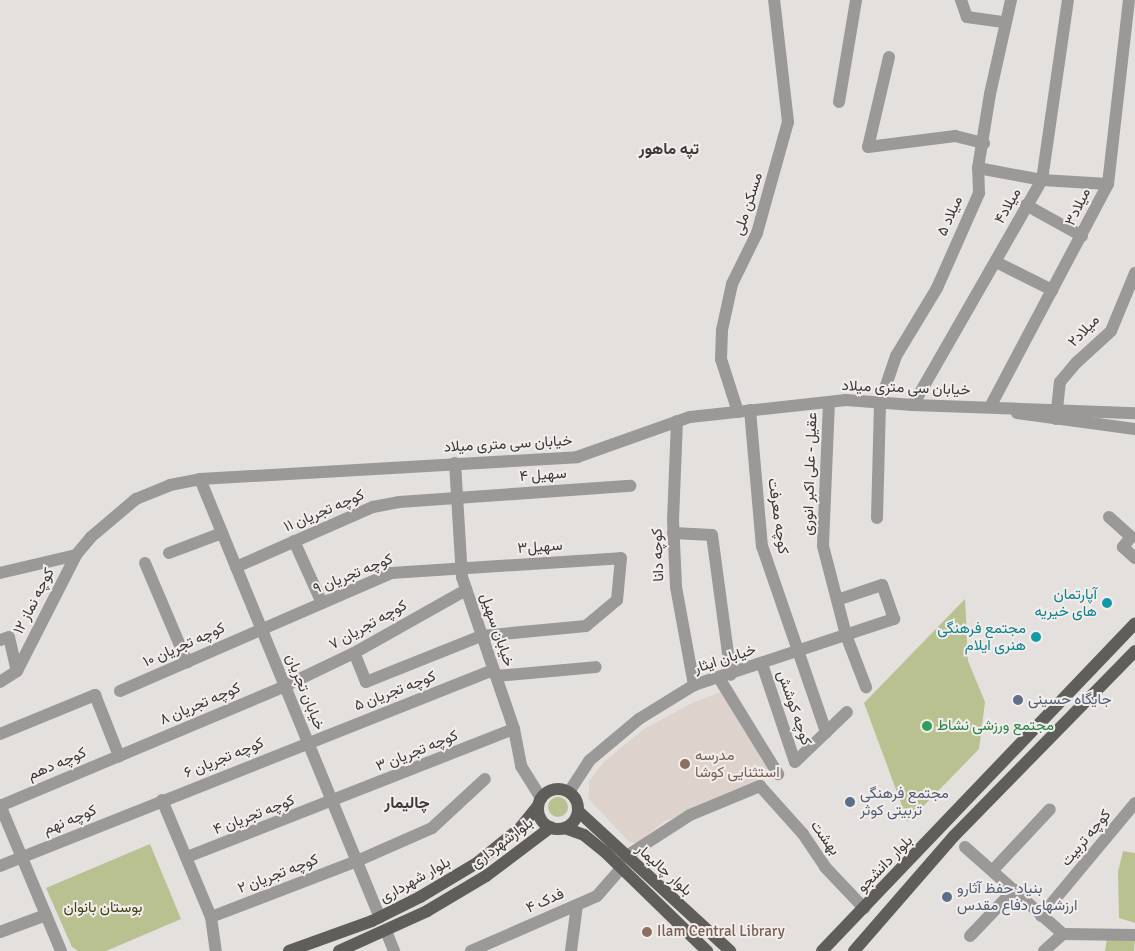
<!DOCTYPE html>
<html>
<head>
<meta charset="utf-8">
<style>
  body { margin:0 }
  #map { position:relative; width:1135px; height:951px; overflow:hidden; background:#e4e0dd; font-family:Signika,Vazirmatn,sans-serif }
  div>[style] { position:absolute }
  .built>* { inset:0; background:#ded3cc }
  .green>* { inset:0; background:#b9c191 }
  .round { border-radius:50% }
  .minor>* { height:12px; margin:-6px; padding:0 6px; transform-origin:6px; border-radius:6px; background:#9a9998 }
  .major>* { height:12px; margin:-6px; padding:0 6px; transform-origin:6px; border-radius:6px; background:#605e5b }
  .major>.ring { margin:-6px; padding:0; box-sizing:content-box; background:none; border:12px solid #605e5b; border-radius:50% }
  .dots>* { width:14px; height:14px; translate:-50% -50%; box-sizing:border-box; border:2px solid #f2edea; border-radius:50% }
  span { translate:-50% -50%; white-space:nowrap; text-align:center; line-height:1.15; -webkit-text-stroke:4px #f2edea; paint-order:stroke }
  .street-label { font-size:15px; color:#3b3938 }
  .culture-label { font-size:15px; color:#0d838f }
  .right { translate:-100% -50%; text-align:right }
  .service-label { font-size:15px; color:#4e5e75 }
  .left { translate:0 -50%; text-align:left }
  .leisure-label { font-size:15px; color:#27864d }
  .education-label { font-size:15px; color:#785e54 }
  .park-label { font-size:15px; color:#3e4416 }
  .neighbourhood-label { font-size:16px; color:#3b3938; font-weight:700 }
</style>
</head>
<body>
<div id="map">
  <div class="built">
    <div style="clip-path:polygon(724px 691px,769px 767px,747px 791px,665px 821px,637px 843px,629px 842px,588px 798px,589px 781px,606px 760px,644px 729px,694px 702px)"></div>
  </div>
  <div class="green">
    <div style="clip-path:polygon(965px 599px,968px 661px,985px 702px,979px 749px,908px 822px,864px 703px)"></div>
    <div class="round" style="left:548px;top:797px;width:20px;height:20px"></div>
    <div style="clip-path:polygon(150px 844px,181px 919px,106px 951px,78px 951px,72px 947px,46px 888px)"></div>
    <div style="clip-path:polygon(1123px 851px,1135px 853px,1135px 923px,1119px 918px,1118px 872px)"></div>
    <div style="clip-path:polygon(1107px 939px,1135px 940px,1134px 951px,1105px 951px)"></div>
  </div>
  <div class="minor">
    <div style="left:961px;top:0;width:18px;rotate:71deg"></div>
    <div style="left:967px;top:17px;width:37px;rotate:8deg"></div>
    <div style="left:889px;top:57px;width:92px;rotate:103.1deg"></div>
    <div style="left:868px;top:147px;width:88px;rotate:-7.2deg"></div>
    <div style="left:955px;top:136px;width:30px;rotate:14deg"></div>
    <div style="left:839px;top:102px;width:103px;rotate:-80.5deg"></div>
    <div style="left:978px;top:168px;width:65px;rotate:10.6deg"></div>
    <div style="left:1042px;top:180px;width:66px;rotate:3.5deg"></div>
    <div style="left:1026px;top:205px;width:64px;rotate:29deg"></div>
    <div style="left:996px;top:262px;width:63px;rotate:26.6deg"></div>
    <div style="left:829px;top:402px;width:144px;rotate:92.4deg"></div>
    <div style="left:823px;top:546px;width:92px;rotate:75.5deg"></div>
    <div style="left:846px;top:635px;width:56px;rotate:69deg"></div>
    <div style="left:913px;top:405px;width:259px;rotate:-60.2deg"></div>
    <div style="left:1042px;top:180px;width:182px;rotate:-81.8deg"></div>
    <div style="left:990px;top:407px;width:252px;rotate:-62.1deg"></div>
    <div style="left:1108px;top:184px;width:185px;rotate:-83.5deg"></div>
    <div style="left:750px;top:410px;width:137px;rotate:85deg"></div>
    <div style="left:762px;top:546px;width:197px;rotate:71deg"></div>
    <div style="left:738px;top:412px;width:56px;rotate:-107.8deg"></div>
    <div style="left:721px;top:359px;width:29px;rotate:-88deg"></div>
    <div style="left:722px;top:330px;width:47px;rotate:-77.7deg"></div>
    <div style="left:732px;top:284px;width:57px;rotate:-63.9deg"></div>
    <div style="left:757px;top:233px;width:115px;rotate:-74.4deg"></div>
    <div style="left:788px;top:122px;width:123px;rotate:-96.5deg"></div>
    <div style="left:1017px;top:413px;width:119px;rotate:7.7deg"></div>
    <div style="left:1056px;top:419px;width:37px;rotate:-84deg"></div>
    <div style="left:1060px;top:382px;width:25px;rotate:-50deg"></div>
    <div style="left:1076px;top:363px;width:47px;rotate:-42.4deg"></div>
    <div style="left:1111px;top:331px;width:63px;rotate:-67.5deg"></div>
    <div style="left:677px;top:421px;width:99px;rotate:92.3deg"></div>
    <div style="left:673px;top:520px;width:67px;rotate:87.4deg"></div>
    <div style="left:676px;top:587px;width:100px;rotate:79.6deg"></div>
    <div style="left:455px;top:463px;width:114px;rotate:86.5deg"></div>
    <div style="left:462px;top:577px;width:161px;rotate:71.1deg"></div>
    <div style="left:514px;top:729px;width:38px;rotate:79deg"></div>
    <div style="left:521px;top:766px;width:38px;rotate:58deg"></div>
    <div style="left:200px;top:479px;width:474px;rotate:67.7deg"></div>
    <div style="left:1109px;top:517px;width:30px;rotate:42deg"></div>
    <div style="left:1131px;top:537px;width:13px;rotate:129deg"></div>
    <div style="left:1123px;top:547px;width:16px;rotate:43deg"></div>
    <div style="left:877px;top:518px;width:115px;rotate:-88.5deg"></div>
    <div style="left:880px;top:403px;width:50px;rotate:-71.2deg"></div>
    <div style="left:896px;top:356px;width:79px;rotate:-58.9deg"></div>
    <div style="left:937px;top:288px;width:104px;rotate:-66.1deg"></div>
    <div style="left:979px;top:193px;width:25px;rotate:-92deg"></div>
    <div style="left:978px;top:168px;width:75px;rotate:-80.8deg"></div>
    <div style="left:990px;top:94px;width:96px;rotate:-77.4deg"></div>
    <div style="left:673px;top:533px;width:39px;rotate:3deg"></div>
    <div style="left:712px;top:535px;width:141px;rotate:82.3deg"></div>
    <div style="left:294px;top:541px;width:68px;rotate:65.7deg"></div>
    <div style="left:169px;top:553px;width:57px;rotate:-20.7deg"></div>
    <div style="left:145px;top:563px;width:108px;rotate:67deg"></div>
    <div style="left:236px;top:567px;width:150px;rotate:-23.7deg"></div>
    <div style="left:373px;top:507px;width:26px;rotate:-11deg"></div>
    <div style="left:399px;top:502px;width:232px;rotate:-4deg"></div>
    <div style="left:0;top:573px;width:78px;rotate:-13.3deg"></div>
    <div style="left:0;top:640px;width:9px;rotate:-18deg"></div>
    <div style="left:9px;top:637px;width:35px;rotate:77deg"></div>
    <div style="left:762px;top:664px;width:103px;rotate:71.4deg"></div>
    <div style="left:795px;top:762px;width:72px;rotate:-43.9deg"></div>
    <div style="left:496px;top:676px;width:100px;rotate:-5.1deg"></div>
    <div style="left:719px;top:678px;width:113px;rotate:58.4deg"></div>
    <div style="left:0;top:682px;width:20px;rotate:-33deg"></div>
    <div style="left:17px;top:671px;width:130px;rotate:-63deg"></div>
    <div style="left:76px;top:555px;width:23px;rotate:-50deg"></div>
    <div style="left:91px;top:537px;width:59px;rotate:-40.2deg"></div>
    <div style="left:136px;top:499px;width:37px;rotate:-22deg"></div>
    <div style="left:170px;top:485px;width:31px;rotate:-11deg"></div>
    <div style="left:200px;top:479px;width:378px;rotate:-3.3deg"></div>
    <div style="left:577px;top:457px;width:120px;rotate:-19.5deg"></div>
    <div style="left:690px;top:417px;width:157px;rotate:-6.2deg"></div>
    <div style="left:846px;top:400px;width:67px;rotate:4.3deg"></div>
    <div style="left:913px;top:405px;width:222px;rotate:2.1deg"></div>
    <div style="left:120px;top:691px;width:296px;rotate:-23.5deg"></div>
    <div style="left:391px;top:573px;width:230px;rotate:-3.7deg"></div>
    <div style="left:621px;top:558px;width:42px;rotate:95.4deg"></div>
    <div style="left:617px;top:600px;width:40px;rotate:140deg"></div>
    <div style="left:586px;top:626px;width:105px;rotate:174.6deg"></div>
    <div style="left:481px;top:636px;width:124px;rotate:158.2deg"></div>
    <div style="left:366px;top:682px;width:31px;rotate:-112deg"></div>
    <div style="left:0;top:734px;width:103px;rotate:-22.3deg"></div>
    <div style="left:95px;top:695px;width:66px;rotate:68.5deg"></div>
    <div style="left:569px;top:792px;width:38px;rotate:-57deg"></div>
    <div style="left:590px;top:760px;width:64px;rotate:-39.9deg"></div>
    <div style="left:639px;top:719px;width:65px;rotate:-31.7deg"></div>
    <div style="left:694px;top:685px;width:211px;rotate:-18.3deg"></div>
    <div style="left:894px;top:619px;width:36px;rotate:-109deg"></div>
    <div style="left:882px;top:585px;width:47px;rotate:161.6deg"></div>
    <div style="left:162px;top:800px;width:127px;rotate:67.3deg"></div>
    <div style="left:211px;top:917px;width:34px;rotate:82deg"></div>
    <div style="left:0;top:805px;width:158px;rotate:67.3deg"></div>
    <div style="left:0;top:806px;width:309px;rotate:-22.8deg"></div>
    <div style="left:285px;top:686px;width:76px;rotate:-25.6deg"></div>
    <div style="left:354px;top:653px;width:129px;rotate:-29.4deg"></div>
    <div style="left:965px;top:847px;width:131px;rotate:41.6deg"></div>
    <div style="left:1063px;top:934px;width:72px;rotate:0.8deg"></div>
    <div style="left:187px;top:857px;width:351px;rotate:-21.4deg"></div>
    <div style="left:625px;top:857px;width:77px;rotate:-32.9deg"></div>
    <div style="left:690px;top:815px;width:76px;rotate:-22.5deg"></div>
    <div style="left:760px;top:786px;width:64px;rotate:48.1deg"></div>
    <div style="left:803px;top:834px;width:40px;rotate:56deg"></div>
    <div style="left:825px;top:867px;width:57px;rotate:46.4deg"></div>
    <div style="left:0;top:866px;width:531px;rotate:-21.68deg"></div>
    <div style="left:993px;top:870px;width:83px;rotate:-46.9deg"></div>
    <div style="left:1041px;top:916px;width:147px;rotate:-50.2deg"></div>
    <div style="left:211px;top:917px;width:156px;rotate:-21deg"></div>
    <div style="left:357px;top:861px;width:82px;rotate:-23.7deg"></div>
    <div style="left:432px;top:828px;width:72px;rotate:-42.8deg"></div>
    <div style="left:386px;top:931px;width:22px;rotate:68deg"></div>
    <div style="left:0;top:932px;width:49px;rotate:-20.3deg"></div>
    <div style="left:970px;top:936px;width:64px;rotate:-46.3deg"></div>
    <div style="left:471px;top:951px;width:137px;rotate:-23.6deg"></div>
    <div style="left:597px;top:896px;width:37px;rotate:-49deg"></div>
    <div style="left:571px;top:951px;width:46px;rotate:-82.6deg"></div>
    <div style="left:1044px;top:951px;width:25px;rotate:-42deg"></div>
  </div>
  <div class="major">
    <div class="ring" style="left:538px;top:789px;width:28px;height:28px"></div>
    <div style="left:578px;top:811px;width:207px;rotate:42.6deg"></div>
    <div style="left:565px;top:828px;width:20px;rotate:20deg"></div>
    <div style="left:584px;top:835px;width:26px;rotate:39deg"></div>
    <div style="left:604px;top:851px;width:144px;rotate:44.2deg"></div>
    <div style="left:289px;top:951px;width:88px;rotate:-19.9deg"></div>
    <div style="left:372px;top:921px;width:54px;rotate:-26.6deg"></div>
    <div style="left:420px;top:897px;width:66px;rotate:-30.8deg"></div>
    <div style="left:477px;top:863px;width:55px;rotate:-39.1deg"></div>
    <div style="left:520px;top:828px;width:28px;rotate:-51deg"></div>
    <div style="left:339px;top:951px;width:97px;rotate:-24.4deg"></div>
    <div style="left:427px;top:911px;width:69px;rotate:-30.7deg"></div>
    <div style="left:486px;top:876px;width:81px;rotate:-37deg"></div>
    <div style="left:822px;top:951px;width:453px;rotate:-46.3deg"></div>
    <div style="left:854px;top:951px;width:152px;rotate:-49deg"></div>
    <div style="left:954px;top:836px;width:259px;rotate:-45.6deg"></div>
  </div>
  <div class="dots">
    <div style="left:1107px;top:603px;background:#0f9aa8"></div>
    <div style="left:1036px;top:637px;background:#0f9aa8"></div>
    <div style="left:1018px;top:700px;background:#5c6f8a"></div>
    <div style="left:927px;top:726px;background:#2e9e5b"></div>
    <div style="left:685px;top:764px;background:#8d6e63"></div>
    <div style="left:850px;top:802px;background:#5c6f8a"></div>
    <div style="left:947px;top:897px;background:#5c6f8a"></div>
    <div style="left:647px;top:932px;background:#8d6e63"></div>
  </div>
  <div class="street-label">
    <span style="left:748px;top:204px;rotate:-72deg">مسکن ملی</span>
    <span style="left:1008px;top:206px;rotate:-61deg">میلاد۴</span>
    <span style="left:1078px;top:207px;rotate:-64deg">میلاد۳</span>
    <span style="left:950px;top:216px;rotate:-66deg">میلاد ۵</span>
    <span style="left:1084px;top:331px;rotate:-46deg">میلاد۲</span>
    <span style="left:906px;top:388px;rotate:2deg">خیابان سی متری میلاد</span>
    <span style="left:508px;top:444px;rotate:-3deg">خیابان سی متری میلاد</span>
    <span style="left:810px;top:474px;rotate:-88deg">عقیل - علی اکبر انوری</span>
    <span style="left:543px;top:475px;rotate:-4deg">سهیل ۴</span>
    <span style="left:324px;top:511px;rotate:-23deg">کوچه تجریان ۱۱</span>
    <span style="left:778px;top:516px;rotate:82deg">کوچه معرفت</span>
    <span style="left:540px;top:547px;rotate:-4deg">سهیل۳</span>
    <span style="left:658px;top:555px;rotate:-92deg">کوچه دانا</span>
    <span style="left:353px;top:574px;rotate:-22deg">کوچه تجریان ۹</span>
    <span style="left:34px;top:601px;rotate:-63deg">کوچه نماز ۱۲</span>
    <span style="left:368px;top:625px;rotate:-29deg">کوچه تجریان ۷</span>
    <span style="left:497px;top:630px;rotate:71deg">خیابان سهیل</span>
    <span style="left:184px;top:645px;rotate:-24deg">کوچه تجریان ۱۰</span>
    <span style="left:725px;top:659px;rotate:-18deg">خیابان ایثار</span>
    <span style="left:395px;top:691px;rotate:-21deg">کوچه تجریان ۵</span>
    <span style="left:305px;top:692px;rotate:68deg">خیابان تجریان</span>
    <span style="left:200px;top:704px;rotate:-23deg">کوچه تجریان ۸</span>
    <span style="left:794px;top:708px;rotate:71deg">کوچه کوشش</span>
    <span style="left:417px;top:751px;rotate:-22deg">کوچه تجریان ۳</span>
    <span style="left:224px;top:758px;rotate:-22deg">کوچه تجریان ۶</span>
    <span style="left:57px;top:764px;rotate:-23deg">کوچه دهم</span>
    <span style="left:254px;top:815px;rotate:-21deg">کوچه تجریان ۴</span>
    <span style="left:70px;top:820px;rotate:-22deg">کوچه نهم</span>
    <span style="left:825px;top:838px;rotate:54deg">بهشت</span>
    <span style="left:1086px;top:838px;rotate:-50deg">کوچه تربیت</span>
    <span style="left:502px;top:843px;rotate:-37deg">بلوارشهرداری</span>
    <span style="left:885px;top:864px;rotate:-46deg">بلوار دانشجو</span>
    <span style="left:664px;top:870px;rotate:42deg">بلوار چالیمار</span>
    <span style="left:278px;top:874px;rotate:-21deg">کوچه تجریان ۲</span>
    <span style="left:415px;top:880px;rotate:-29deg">بلوار شهرداری</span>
    <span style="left:545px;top:901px;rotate:-24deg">فدک ۴</span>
  </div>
  <div class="culture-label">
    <span class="right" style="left:1097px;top:603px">آپارتمان<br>های خیریه</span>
    <span class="right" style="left:1026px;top:637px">مجتمع فرهنگی<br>هنری ایلام</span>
  </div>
  <div class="service-label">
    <span class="left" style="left:1028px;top:700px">جایگاه حسینی</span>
    <span class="left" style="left:860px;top:802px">مجتمع فرهنگی<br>تربیتی کوثر</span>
    <span class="left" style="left:957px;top:897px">بنیاد حفظ آثارو<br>ارزشهای دفاع مقدس</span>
  </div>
  <div class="leisure-label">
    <span class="left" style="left:937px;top:726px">مجتمع ورزشی نشاط</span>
  </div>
  <div class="education-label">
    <span class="left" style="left:695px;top:764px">مدرسه<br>استثنایی کوشا</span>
    <span class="left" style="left:657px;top:932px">Ilam Central Library</span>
  </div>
  <div class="park-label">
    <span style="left:103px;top:908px">بوستان بانوان</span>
  </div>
  <div class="neighbourhood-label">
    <span style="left:669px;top:149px">تپه ماهور</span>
    <span style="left:407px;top:803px">چالیمار</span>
  </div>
</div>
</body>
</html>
